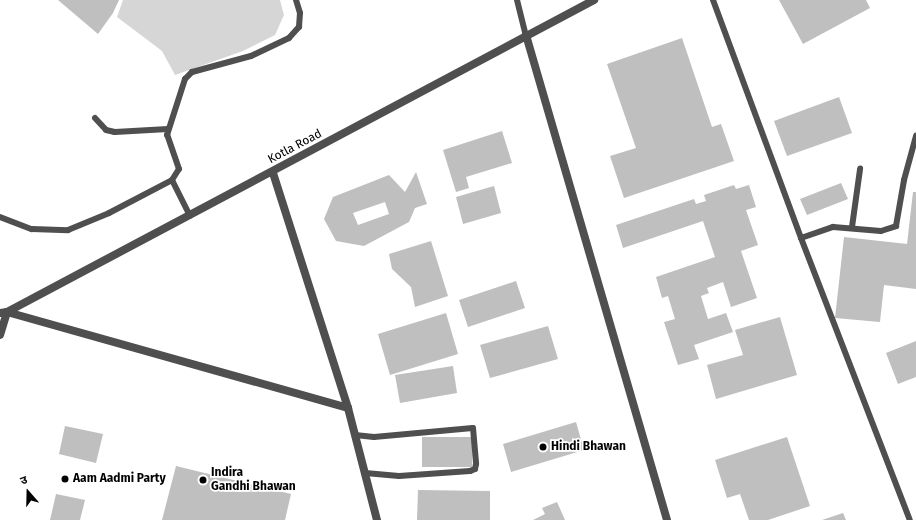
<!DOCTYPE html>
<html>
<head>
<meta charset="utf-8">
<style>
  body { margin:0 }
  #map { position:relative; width:916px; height:520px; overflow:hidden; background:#fff; font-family:"Fira Sans","Noto Sans Devanagari",sans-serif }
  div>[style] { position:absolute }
  .green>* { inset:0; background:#d6d6d6 }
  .building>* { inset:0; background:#bfbfbf }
  .service>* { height:6px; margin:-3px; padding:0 3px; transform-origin:3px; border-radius:3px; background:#4f4f4f }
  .minor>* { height:8px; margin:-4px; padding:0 4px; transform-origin:4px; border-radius:4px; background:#4f4f4f }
  .dots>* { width:11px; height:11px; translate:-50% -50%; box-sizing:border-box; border:2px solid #fff; border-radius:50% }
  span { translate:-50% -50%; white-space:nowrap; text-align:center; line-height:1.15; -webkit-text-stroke:3.5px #fff; paint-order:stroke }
  .street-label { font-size:12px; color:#000 }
  .poi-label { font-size:12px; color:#000; font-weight:700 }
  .left { translate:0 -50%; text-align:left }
  .north { position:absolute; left:8px; top:472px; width:40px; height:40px; -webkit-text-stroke:3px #fff; paint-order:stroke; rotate:340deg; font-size:11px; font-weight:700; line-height:16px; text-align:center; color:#000 }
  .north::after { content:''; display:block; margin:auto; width:14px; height:18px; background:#000; clip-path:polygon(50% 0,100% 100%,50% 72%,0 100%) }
</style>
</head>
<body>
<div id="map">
  <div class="green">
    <div style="clip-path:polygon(123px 0,280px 0,284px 15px,275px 35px,243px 51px,175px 75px,162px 51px,117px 17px)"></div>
  </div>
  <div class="building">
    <div style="clip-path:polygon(58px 0,119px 0,113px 13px,98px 34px)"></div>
    <div style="clip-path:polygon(779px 0,866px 0,870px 8px,803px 44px)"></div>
    <div style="clip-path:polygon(682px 38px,712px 127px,721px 124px,734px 161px,624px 198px,610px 156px,636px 148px,607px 64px)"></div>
    <div style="clip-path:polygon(839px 97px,852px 133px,787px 156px,774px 121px)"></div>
    <div style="clip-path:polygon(502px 131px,512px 163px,466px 177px,469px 188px,456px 192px,443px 150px)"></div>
    <div style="clip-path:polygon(evenodd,416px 172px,427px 204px,415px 208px,409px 222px,364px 246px,336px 241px,324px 219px,333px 197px,389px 175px,405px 192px,416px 172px,385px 202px,389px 214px,358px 225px,353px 213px,385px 202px)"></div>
    <div style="clip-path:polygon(841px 183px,848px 199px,807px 215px,800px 199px)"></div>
    <div style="clip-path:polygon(734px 185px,736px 189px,749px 185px,756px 207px,746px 210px,758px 245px,741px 251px,757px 298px,731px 307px,723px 282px,707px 288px,709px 293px,701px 296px,708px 319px,726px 313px,733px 332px,694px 345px,699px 359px,678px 365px,664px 322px,675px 319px,668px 296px,662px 298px,656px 277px,715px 257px,703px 221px,623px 248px,616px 225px,694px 199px,696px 204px,706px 201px,704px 195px)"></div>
    <div style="clip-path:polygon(494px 186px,501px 213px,463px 224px,456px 197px)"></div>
    <div style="clip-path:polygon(913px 192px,916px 192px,916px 289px,884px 285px,880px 322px,835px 318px,844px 237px,907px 244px)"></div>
    <div style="clip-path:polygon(431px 241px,448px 296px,415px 307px,411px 287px,392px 269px,389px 254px)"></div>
    <div style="clip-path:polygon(516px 281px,525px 308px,468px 327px,459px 300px)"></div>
    <div style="clip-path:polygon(446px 313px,458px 354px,390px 375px,378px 334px)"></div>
    <div style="clip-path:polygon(780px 317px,797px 375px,716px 399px,707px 365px,743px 355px,735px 330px)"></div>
    <div style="clip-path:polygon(548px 326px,558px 359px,490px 378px,480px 345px)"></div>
    <div style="clip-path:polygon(916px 341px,916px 377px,898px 384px,886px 353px)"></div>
    <div style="clip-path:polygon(453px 366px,457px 393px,400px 403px,395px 375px)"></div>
    <div style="clip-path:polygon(576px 422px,584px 450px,511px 472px,503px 444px)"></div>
    <div style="clip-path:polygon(65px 426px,103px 434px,96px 463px,59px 454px)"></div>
    <div style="clip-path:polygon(422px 437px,473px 437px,472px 467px,422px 467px)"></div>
    <div style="clip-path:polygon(787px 437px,810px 506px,768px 520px,749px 520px,740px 494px,727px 498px,715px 460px)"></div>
    <div style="clip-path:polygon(176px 466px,291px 494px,285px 520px,162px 520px)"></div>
    <div style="clip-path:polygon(418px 490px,490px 491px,490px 520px,417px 520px)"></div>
    <div style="clip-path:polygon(56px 494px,85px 500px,80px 520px,50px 520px)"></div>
    <div style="clip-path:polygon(557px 502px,565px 520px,533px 520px,545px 514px,542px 508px)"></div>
    <div style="clip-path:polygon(843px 513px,846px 520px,822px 520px)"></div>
  </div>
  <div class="service">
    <div style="left:517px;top:0;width:36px;rotate:76deg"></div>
    <div style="left:713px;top:0;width:254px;rotate:69.7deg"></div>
    <div style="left:801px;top:238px;width:302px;rotate:68.9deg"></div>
    <div style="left:95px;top:118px;width:16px;rotate:47deg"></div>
    <div style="left:106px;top:130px;width:9px;rotate:13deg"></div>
    <div style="left:115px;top:132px;width:53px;rotate:-3.2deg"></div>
    <div style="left:172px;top:180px;width:40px;rotate:63.4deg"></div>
    <div style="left:0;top:217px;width:34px;rotate:21deg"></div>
    <div style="left:32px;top:229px;width:36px;rotate:2deg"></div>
    <div style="left:68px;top:230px;width:44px;rotate:-22.5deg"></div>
    <div style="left:109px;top:213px;width:71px;rotate:-27.6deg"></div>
    <div style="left:172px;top:180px;width:13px;rotate:-58deg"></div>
    <div style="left:179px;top:169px;width:36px;rotate:-109deg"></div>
    <div style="left:167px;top:135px;width:59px;rotate:-72.2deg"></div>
    <div style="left:185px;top:79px;width:10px;rotate:-45deg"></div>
    <div style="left:192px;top:72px;width:61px;rotate:-15.2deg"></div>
    <div style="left:251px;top:56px;width:42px;rotate:-25.3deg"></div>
    <div style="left:289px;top:38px;width:15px;rotate:-48deg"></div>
    <div style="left:299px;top:27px;width:14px;rotate:-86deg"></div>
    <div style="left:300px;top:13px;width:14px;rotate:-107deg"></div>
    <div style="left:852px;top:227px;width:59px;rotate:-82.1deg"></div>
    <div style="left:801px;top:238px;width:34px;rotate:-19deg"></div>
    <div style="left:833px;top:227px;width:48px;rotate:4.8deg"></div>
    <div style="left:881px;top:231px;width:16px;rotate:-18deg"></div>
    <div style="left:896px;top:226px;width:47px;rotate:-80.1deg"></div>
    <div style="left:904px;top:180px;width:46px;rotate:-74.7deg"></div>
    <div style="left:355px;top:435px;width:19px;rotate:6deg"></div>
    <div style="left:374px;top:437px;width:99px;rotate:-5.2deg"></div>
    <div style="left:473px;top:428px;width:36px;rotate:85deg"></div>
    <div style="left:476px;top:464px;width:5px;rotate:101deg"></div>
    <div style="left:475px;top:469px;width:5px;rotate:158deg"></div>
    <div style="left:470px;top:471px;width:71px;rotate:176deg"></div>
    <div style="left:399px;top:476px;width:34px;rotate:-175deg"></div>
  </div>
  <div class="minor">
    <div style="left:526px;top:35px;width:505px;rotate:73.79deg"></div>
    <div style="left:273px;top:173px;width:247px;rotate:72.3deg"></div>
    <div style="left:348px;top:408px;width:116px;rotate:75.5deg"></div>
    <div style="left:0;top:313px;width:7px;rotate:-8deg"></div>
    <div style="left:7px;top:312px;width:354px;rotate:15.7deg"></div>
    <div style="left:0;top:335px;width:24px;rotate:-73deg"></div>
    <div style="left:7px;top:312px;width:665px;rotate:-27.99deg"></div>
  </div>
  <div class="dots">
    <div style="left:543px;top:447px;background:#000"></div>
    <div style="left:65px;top:479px;background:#000"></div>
    <div style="left:203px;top:480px;background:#000"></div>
  </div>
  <div class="street-label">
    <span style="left:295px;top:147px;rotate:-28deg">Kotla Road</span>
  </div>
  <div class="poi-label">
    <span class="left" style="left:551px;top:447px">Hindi Bhawan</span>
    <span class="left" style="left:211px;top:480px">Indira<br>Gandhi Bhawan</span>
    <span class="left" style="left:73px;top:479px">Aam Aadmi Party</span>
  </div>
  <div class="north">उ</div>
</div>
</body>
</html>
